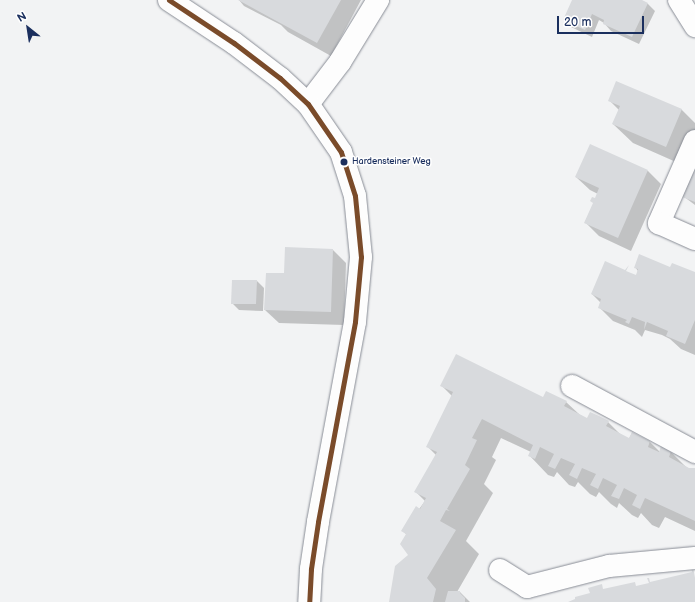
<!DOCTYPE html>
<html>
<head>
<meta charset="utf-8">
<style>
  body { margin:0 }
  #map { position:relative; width:695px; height:602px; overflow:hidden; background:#f2f3f4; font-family:"Balsamiq Sans",sans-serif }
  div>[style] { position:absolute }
  .shadow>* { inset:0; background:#0003 }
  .building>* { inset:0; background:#d8dadd }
  .roads { filter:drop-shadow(0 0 1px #888c95) drop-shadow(0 0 1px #888c95) }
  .minor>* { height:22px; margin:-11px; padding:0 11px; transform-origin:11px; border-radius:11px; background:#fdfdfd }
  .major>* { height:22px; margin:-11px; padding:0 11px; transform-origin:11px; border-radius:11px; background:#fdfdfd }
  .bus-1>* { height:5px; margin:-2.5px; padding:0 2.5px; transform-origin:2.5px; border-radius:2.5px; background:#7a4b2a }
  .dots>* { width:11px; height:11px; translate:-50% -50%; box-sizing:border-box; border:2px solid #fff; border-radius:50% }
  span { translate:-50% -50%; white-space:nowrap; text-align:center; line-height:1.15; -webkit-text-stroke:3px #fff; paint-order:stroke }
  .bus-label { font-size:9px; color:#1b2f5e }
  .left { translate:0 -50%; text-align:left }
  .north { position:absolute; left:8px; top:8px; width:40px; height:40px; -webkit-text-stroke:3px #fff; paint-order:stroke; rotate:330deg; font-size:11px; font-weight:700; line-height:16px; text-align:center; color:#1b2f5e }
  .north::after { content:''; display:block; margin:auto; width:14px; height:18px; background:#1b2f5e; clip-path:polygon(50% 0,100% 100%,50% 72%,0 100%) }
  .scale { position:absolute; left:557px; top:16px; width:87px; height:18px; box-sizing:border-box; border:2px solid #1b2f5e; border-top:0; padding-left:5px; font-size:12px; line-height:14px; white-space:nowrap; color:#1b2f5e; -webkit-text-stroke:3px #fff; paint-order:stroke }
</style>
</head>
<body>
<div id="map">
  <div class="shadow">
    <div style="clip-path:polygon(239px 0,361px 0,331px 56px,288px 32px,281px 25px,244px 6px)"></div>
    <div style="clip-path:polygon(573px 0,639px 0,648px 4px,655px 11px,639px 44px,611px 31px,604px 23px,599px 20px,592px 37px,571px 27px,564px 20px)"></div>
    <div style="clip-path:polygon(609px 100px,681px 109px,695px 123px,695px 142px,685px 166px,633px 143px,613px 124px,619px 110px)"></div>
    <div style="clip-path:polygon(695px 170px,695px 205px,683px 196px)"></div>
    <div style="clip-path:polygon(648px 171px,661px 184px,631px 251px,599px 236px,585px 222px,598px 194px,590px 190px,576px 177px)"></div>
    <div style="clip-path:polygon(333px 250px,346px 263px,344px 325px,279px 323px,265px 310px,285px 274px)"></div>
    <div style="clip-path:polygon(635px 267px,670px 268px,695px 274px,695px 355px,681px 349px,670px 339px,662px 335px,645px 330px,642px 337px,635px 330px,613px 321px,599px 307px,601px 303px,592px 294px,636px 277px,638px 271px)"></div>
    <div style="clip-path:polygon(257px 281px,264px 288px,263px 311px,239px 310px,232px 303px)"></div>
    <div style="clip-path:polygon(442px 386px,566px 402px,580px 415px,587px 419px,608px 422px,621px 435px,629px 439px,632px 433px,650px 442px,660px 452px,662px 448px,671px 452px,687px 468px,695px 469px,695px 531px,665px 517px,659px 528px,652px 525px,641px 513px,638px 518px,632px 515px,619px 503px,617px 508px,611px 504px,599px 492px,596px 497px,590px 494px,578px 482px,575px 487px,569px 485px,557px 472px,554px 477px,548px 475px,529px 455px,531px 452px,501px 438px,492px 457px,496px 460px,484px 484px,493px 493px,466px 541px,479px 554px,457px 592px,460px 592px,470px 602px,390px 602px,409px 555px,407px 535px,403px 531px,425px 501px,416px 492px,437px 456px,428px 447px,452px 396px)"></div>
  </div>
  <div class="building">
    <div style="clip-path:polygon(238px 0,341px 0,317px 43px)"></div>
    <div style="clip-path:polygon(572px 0,642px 0,648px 3px,632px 37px,603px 24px,604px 20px,592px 14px,585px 30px,563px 20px)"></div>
    <div style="clip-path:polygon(616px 81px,682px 109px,666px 147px,612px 124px,620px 106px,608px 101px)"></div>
    <div style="clip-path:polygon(590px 144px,648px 170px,618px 238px,584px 223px,593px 203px,590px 201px,592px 197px,595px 198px,599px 188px,575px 177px)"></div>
    <div style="clip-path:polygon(695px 167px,695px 202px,682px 197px)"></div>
    <div style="clip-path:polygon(285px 247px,333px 249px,331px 312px,264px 310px,266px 273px,284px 273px)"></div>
    <div style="clip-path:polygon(639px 254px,670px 267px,672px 263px,695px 272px,695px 320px,685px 344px,666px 336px,668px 331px,647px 322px,644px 330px,645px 322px,632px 317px,629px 324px,625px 322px,627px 320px,598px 308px,601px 299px,591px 294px,605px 261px,625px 270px,629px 265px,626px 271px,636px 275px,638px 269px,634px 268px)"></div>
    <div style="clip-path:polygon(232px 280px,257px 280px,256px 304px,231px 304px)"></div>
    <div style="clip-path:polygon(456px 354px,543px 397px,546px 391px,567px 401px,564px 406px,587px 418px,590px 412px,599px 416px,609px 421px,606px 426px,629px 438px,632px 432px,650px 441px,648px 447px,659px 452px,661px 446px,671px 451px,669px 457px,689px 468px,695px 468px,695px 521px,645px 498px,640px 509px,632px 505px,637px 495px,624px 488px,619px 499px,611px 496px,617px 485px,603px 478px,598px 489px,590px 485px,596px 474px,582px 468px,577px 479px,569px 475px,575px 464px,561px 458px,555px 469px,548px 466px,554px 454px,540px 447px,535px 459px,528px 456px,533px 445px,482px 419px,472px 438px,477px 440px,465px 465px,470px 469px,447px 509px,450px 511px,446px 510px,440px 521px,456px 530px,427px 578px,436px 589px,433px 602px,389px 602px,395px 566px,408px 555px,400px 544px,406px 534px,401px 531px,416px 506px,420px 509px,426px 498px,414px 492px,437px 452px,426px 447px,453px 392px,440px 386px)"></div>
    <div style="clip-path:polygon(693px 567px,695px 578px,695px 602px,568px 602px,575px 599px,575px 597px,590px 593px,588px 588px,602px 584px,603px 589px,635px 582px,636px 586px,649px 583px,647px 578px,649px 578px,650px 582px,692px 572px,691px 568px)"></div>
    <div style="clip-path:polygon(448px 591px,460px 591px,460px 593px,465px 598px,465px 602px,445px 602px)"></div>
  </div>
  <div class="roads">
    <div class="minor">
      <div style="left:679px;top:0;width:31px;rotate:58deg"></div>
      <div style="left:308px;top:104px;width:53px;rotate:-52.7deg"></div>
      <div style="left:340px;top:62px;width:73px;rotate:-58.5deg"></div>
      <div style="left:695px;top:141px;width:90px;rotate:113.7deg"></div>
      <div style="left:659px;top:223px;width:39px;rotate:24deg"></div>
      <div style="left:572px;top:386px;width:140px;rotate:28.2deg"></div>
      <div style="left:500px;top:570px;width:32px;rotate:32deg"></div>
      <div style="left:527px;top:587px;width:85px;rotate:-14.4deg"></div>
      <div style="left:609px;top:566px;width:86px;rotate:-5.3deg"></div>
    </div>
    <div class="major">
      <div style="left:169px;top:0;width:78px;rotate:33.5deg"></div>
      <div style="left:234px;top:43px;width:58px;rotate:37.3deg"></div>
      <div style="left:280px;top:78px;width:38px;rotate:43deg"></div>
      <div style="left:308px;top:104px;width:58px;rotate:55.5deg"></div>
      <div style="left:341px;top:152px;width:46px;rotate:72.3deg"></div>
      <div style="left:355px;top:196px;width:61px;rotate:84.4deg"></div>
      <div style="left:361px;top:257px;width:65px;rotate:95.3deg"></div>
      <div style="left:355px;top:322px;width:203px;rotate:100.5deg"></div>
      <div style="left:318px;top:522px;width:48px;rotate:98.5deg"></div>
      <div style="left:311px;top:569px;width:33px;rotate:93deg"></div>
    </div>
  </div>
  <div class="bus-1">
    <div style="left:169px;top:0;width:78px;rotate:33.5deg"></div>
    <div style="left:234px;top:43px;width:58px;rotate:37.3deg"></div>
    <div style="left:280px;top:78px;width:38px;rotate:43deg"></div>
    <div style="left:308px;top:104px;width:58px;rotate:55.5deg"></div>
    <div style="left:341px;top:152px;width:46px;rotate:72.3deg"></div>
    <div style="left:355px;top:196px;width:61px;rotate:84.4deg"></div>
    <div style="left:361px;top:257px;width:65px;rotate:95.3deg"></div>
    <div style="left:355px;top:322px;width:203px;rotate:100.5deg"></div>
    <div style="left:318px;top:522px;width:48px;rotate:98.5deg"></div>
    <div style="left:311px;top:569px;width:33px;rotate:93deg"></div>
  </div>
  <div class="dots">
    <div style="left:344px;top:162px;background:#1b2f5e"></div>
  </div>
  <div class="bus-label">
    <span class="left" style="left:352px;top:162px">Hardensteiner Weg</span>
  </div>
  <div class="north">N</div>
  <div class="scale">20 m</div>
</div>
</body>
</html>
